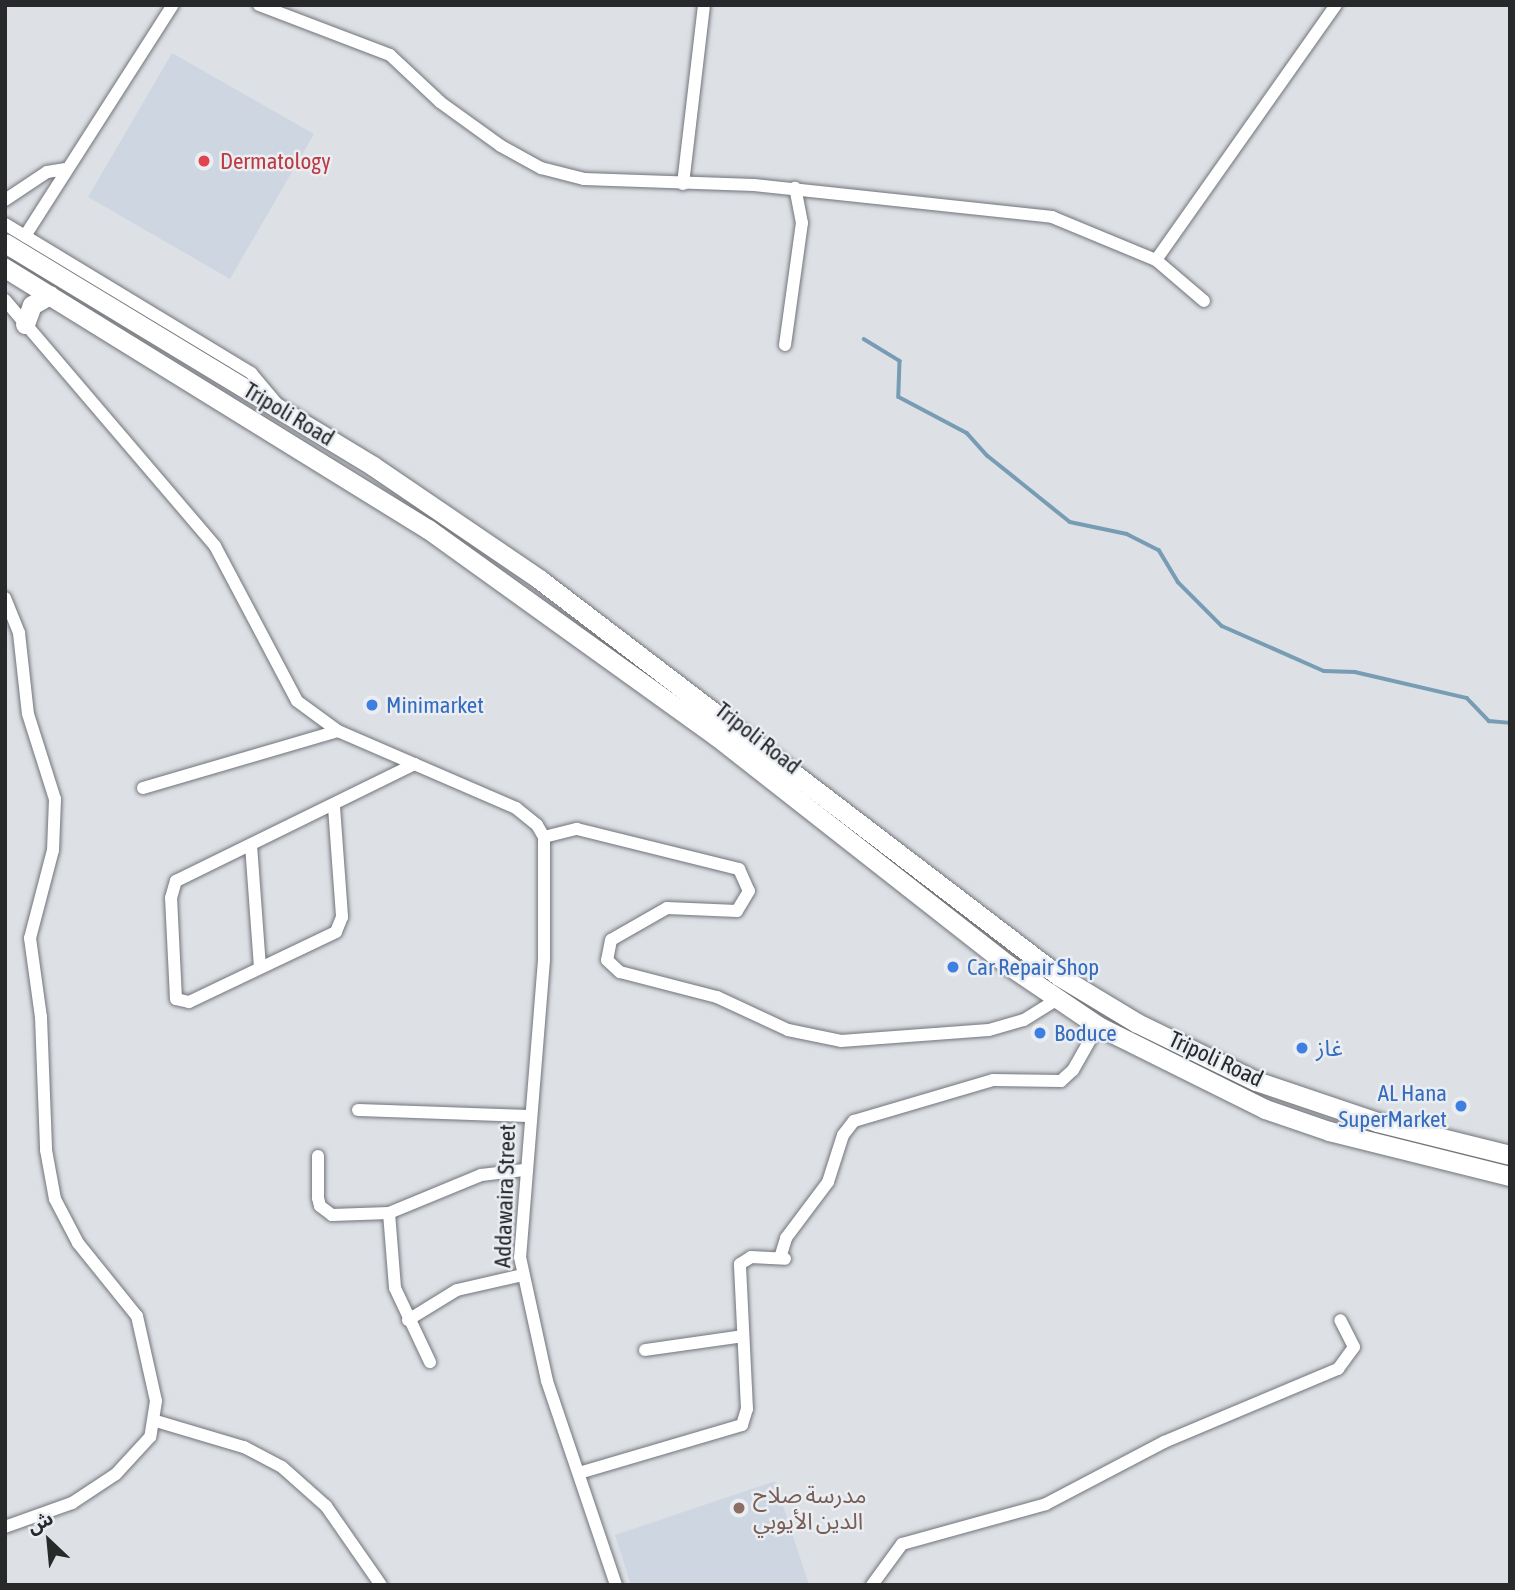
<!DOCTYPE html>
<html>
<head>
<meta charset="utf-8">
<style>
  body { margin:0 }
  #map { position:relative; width:1515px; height:1590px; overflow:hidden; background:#dde1e6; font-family:"Asap Condensed","Noto Sans Arabic",sans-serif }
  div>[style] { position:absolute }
  .built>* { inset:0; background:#ced6e1 }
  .stream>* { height:3.5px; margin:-1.75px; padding:0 1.75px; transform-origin:1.75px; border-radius:1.75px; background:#779cb4 }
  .roads { filter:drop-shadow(0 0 2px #717479) drop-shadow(0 0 2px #717479) }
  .minor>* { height:12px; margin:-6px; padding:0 6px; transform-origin:6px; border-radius:6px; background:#fff }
  .highway>* { height:19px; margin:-9.5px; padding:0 9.5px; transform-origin:9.5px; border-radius:9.5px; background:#fff }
  .dots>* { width:19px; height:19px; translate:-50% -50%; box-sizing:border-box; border:4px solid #eaeef3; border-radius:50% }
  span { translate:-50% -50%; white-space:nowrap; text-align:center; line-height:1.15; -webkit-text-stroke:5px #eaeef3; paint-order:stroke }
  .health-label { font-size:23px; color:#be3a42 }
  .left { translate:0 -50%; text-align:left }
  .street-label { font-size:23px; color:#27292b }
  .shop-label { font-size:23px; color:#366cbe }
  .right { translate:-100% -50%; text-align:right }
  .education-label { font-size:23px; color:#785e54 }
  .frame { position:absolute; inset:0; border:7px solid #27292b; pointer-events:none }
  .north { position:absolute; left:14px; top:1506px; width:70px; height:70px; -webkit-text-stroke:5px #eaeef3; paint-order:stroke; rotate:334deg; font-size:19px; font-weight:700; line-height:28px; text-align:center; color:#27292b }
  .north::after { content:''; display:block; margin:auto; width:24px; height:32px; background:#27292b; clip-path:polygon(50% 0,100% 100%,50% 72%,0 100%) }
</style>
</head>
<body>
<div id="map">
  <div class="built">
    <div style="clip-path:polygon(172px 53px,314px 134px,230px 279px,88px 197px)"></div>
    <div style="clip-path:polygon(775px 1481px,809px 1585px,631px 1585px,615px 1535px)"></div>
  </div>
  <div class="stream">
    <div style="left:864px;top:339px;width:42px;rotate:31.4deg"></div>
    <div style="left:900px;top:361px;width:36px;rotate:92deg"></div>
    <div style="left:899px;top:397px;width:77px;rotate:27.9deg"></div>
    <div style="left:967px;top:433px;width:31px;rotate:48deg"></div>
    <div style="left:988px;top:456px;width:105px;rotate:38.8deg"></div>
    <div style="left:1070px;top:522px;width:58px;rotate:11.9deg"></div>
    <div style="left:1127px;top:534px;width:36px;rotate:27deg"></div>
    <div style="left:1159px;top:550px;width:37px;rotate:59deg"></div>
    <div style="left:1178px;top:582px;width:62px;rotate:45deg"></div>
    <div style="left:1222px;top:626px;width:111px;rotate:23.8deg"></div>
    <div style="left:1324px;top:671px;width:31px;rotate:2deg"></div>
    <div style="left:1355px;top:672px;width:115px;rotate:13.1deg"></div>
    <div style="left:1467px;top:698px;width:32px;rotate:46deg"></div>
    <div style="left:1489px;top:721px;width:21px;rotate:5deg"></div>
  </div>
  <div class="roads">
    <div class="minor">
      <div style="left:259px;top:5px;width:140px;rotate:20.9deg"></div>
      <div style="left:390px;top:55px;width:69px;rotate:43.2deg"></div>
      <div style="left:440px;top:102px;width:75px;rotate:35.8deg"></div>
      <div style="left:501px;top:146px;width:46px;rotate:28.8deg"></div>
      <div style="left:541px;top:168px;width:44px;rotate:14.3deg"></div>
      <div style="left:584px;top:179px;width:170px;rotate:2deg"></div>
      <div style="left:754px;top:185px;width:300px;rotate:6.1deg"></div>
      <div style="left:1052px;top:217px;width:113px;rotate:22.5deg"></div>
      <div style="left:1156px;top:260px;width:63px;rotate:40.5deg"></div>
      <div style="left:683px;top:184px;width:180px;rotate:-83.3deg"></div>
      <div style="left:5px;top:200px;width:50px;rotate:-33.7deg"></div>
      <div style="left:47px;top:172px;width:19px;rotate:-9deg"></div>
      <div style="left:5px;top:224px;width:288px;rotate:31.2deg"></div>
      <div style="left:251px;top:373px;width:39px;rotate:50deg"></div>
      <div style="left:25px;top:236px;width:274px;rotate:-57.4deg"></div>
      <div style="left:1156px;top:260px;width:312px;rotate:-54.8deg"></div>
      <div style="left:5px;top:300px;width:323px;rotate:49.5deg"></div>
      <div style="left:215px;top:546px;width:175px;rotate:62.1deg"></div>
      <div style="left:297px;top:701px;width:51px;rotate:36.2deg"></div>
      <div style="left:338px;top:731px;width:194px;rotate:23.4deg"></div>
      <div style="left:516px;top:808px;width:27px;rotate:39deg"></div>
      <div style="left:537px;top:825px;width:14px;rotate:60deg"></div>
      <div style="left:544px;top:837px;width:123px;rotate:90deg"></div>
      <div style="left:544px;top:960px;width:298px;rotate:94.6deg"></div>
      <div style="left:520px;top:1257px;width:127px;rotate:77.7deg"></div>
      <div style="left:547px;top:1381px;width:215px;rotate:71.3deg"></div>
      <div style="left:785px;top:345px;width:123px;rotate:-82.1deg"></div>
      <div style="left:802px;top:223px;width:36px;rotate:-101deg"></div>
      <div style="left:5px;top:598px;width:38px;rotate:68deg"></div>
      <div style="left:19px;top:633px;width:81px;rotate:83.7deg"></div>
      <div style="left:28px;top:714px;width:89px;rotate:72.4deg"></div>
      <div style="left:55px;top:799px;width:51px;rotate:92.2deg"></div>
      <div style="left:53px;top:850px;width:91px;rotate:104.6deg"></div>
      <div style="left:30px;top:938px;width:80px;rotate:82.1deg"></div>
      <div style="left:41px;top:1017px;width:133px;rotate:87.8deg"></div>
      <div style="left:46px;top:1150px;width:50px;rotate:79.6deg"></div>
      <div style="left:55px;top:1199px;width:50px;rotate:62.4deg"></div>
      <div style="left:78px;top:1243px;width:94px;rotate:51.1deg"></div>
      <div style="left:137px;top:1316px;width:87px;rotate:77.4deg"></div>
      <div style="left:156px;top:1401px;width:36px;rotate:99deg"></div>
      <div style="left:150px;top:1437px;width:50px;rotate:132.6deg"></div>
      <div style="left:116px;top:1474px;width:53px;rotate:146.6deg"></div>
      <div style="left:72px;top:1503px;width:71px;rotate:160.3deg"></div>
      <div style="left:143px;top:788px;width:203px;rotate:-16.3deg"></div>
      <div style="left:334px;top:807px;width:110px;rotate:85.8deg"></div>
      <div style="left:342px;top:917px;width:16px;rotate:112deg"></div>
      <div style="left:336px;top:932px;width:163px;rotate:154.5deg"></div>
      <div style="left:189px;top:1002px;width:13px;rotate:-167deg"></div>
      <div style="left:176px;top:999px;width:101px;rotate:-92.8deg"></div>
      <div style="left:171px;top:898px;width:18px;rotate:-74deg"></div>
      <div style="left:176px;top:881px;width:266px;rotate:-26.1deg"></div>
      <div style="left:544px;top:837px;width:34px;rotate:-14deg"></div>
      <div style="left:577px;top:829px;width:167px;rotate:13.9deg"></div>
      <div style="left:739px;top:869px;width:24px;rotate:66deg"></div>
      <div style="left:749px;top:891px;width:23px;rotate:121deg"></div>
      <div style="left:737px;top:911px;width:70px;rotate:-177.5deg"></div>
      <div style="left:667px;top:908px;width:64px;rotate:150.3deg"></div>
      <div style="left:611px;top:940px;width:20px;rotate:101deg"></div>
      <div style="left:607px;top:960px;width:18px;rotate:43deg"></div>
      <div style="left:620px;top:972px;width:100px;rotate:14.5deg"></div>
      <div style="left:717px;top:997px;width:78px;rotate:24.9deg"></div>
      <div style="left:788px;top:1030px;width:54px;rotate:11.7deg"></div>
      <div style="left:841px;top:1041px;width:148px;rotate:-4.3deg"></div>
      <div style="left:989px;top:1030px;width:36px;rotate:-16deg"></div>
      <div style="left:1024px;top:1020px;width:38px;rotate:-32deg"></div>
      <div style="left:251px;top:845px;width:122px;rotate:85.8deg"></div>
      <div style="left:358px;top:1110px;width:171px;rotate:2deg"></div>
      <div style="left:318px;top:1156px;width:42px;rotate:90deg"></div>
      <div style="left:318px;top:1198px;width:8px;rotate:76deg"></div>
      <div style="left:320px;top:1206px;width:15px;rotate:37deg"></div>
      <div style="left:332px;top:1215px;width:57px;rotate:-2deg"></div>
      <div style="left:389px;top:1213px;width:100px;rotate:-22.4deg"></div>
      <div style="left:481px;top:1175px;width:43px;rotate:-6.6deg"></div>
      <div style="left:389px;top:1213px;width:75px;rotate:85.4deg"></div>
      <div style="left:395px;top:1288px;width:82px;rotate:64.7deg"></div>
      <div style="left:780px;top:1258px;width:21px;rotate:-73deg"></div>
      <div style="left:786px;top:1238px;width:70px;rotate:-53.1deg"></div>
      <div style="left:828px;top:1182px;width:49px;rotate:-72.3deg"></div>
      <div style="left:843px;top:1135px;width:18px;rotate:-52deg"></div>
      <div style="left:854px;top:1121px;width:145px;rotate:-16.4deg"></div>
      <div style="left:993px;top:1080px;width:68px;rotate:0.8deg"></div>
      <div style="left:1061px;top:1081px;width:16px;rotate:-43deg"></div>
      <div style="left:1073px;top:1070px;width:51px;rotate:-60.4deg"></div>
      <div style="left:408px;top:1320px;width:57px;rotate:-31.5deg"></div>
      <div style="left:457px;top:1290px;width:68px;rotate:-12.8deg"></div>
      <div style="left:645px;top:1350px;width:99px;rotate:-8.1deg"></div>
      <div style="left:156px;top:1421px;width:92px;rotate:16.5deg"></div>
      <div style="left:244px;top:1447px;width:43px;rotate:27.8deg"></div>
      <div style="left:282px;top:1467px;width:59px;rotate:41.6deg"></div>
      <div style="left:326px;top:1506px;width:96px;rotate:55.2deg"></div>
      <div style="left:579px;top:1473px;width:170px;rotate:-16.4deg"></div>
      <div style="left:742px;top:1425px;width:17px;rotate:-73deg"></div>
      <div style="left:747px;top:1409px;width:145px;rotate:-92.8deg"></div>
      <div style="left:740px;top:1264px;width:13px;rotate:-32deg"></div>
      <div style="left:751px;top:1257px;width:34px;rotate:3deg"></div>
      <div style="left:872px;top:1585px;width:51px;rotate:-53.8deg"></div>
      <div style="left:902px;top:1544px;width:149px;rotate:-15.5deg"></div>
      <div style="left:1046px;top:1504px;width:133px;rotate:-27.7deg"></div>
      <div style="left:1164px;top:1442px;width:189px;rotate:-22.8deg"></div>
      <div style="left:1338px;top:1369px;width:27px;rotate:-54deg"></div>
      <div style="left:1354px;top:1347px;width:30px;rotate:-117deg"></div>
    </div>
    <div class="highway">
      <div style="left:5px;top:243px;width:430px;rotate:31.2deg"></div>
      <div style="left:373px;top:466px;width:201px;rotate:34.2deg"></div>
      <div style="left:539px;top:579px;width:654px;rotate:37.36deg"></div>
      <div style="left:1059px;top:976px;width:91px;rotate:31.1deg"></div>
      <div style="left:1137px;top:1023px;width:132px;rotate:26deg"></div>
      <div style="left:1256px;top:1081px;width:128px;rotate:18.7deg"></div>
      <div style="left:1377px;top:1122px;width:137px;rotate:13.9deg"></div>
      <div style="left:5px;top:268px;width:497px;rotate:31.7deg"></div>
      <div style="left:428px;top:529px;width:355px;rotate:35.7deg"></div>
      <div style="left:716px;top:736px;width:371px;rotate:38.1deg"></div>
      <div style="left:1008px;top:965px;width:109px;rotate:34.1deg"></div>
      <div style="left:1098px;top:1026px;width:186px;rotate:26.4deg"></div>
      <div style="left:1265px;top:1109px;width:68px;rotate:19deg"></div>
      <div style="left:1329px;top:1131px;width:187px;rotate:14deg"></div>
      <div style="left:25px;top:324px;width:20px;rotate:-70deg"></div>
      <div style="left:32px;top:305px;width:20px;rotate:-30deg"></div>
    </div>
  </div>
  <div class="dots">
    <div style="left:204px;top:161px;background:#e0444e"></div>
    <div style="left:372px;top:705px;background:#3f7fe0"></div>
    <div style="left:953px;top:967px;background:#3f7fe0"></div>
    <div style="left:1040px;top:1033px;background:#3f7fe0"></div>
    <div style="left:1302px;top:1048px;background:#3f7fe0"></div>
    <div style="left:1461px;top:1106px;background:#3f7fe0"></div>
    <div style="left:739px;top:1508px;background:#8d6e63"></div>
  </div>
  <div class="health-label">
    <span class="left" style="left:220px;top:161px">Dermatology</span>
  </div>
  <div class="street-label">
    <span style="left:289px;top:414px;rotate:31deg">Tripoli Road</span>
    <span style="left:758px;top:738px;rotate:38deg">Tripoli Road</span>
    <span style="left:1216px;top:1059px;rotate:25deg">Tripoli Road</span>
    <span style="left:505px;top:1196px;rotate:-88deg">Addawaira Street</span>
  </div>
  <div class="shop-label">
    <span class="left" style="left:386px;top:705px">Minimarket</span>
    <span class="left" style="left:967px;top:967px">Car Repair Shop</span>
    <span class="left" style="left:1054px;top:1033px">Boduce</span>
    <span class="left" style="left:1316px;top:1048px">غاز</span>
    <span class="right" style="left:1447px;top:1106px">AL Hana<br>SuperMarket</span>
  </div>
  <div class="education-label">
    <span class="left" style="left:753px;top:1508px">مدرسة صلاح<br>الدين الأيوبي</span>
  </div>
  <div class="frame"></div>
  <div class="north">ش</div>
</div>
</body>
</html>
